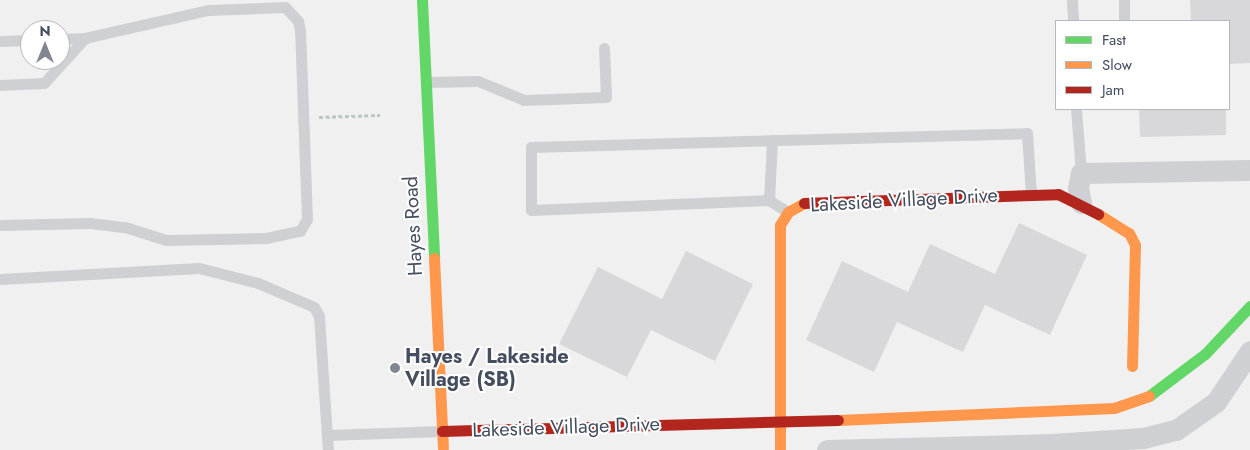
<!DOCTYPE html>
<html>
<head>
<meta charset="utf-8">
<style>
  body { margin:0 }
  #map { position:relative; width:1250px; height:450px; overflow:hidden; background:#f1f0f0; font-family:Jost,sans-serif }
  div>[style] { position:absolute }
  .building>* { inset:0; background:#d8d8da }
  .path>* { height:3px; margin-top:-1.5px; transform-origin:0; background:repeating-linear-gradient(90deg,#b9c6c4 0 4px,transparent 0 6.5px) }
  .lane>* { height:11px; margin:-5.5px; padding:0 5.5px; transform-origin:5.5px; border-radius:5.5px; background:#ced0d4 }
  .street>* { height:21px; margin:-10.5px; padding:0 10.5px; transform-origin:10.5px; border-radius:10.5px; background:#ced0d4 }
  .fast>* { height:11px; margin:-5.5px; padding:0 5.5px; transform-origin:5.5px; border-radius:5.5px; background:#63d668 }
  .slow>* { height:11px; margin:-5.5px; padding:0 5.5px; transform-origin:5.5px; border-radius:5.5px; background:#ff974d }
  .jam>* { height:11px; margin:-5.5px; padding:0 5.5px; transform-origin:5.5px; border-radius:5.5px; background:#b3261e }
  .dots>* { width:14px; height:14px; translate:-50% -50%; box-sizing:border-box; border:2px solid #fff; border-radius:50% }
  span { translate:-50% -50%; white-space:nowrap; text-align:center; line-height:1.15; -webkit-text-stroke:4px #fff; paint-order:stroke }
  .street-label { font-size:20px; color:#454e5f }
  .poi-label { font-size:20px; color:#454e5f; font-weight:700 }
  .left { translate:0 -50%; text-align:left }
  .legend { position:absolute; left:1055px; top:20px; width:175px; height:90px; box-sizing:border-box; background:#fff; border:1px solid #b5b8bf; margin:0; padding:6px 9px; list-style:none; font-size:15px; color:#454e5f }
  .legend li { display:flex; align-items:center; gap:10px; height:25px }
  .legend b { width:25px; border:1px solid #b5b8bf }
  .north { position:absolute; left:20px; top:20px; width:50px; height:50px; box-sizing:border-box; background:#fff; border:1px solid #b5b8bf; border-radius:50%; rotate:0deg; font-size:14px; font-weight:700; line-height:20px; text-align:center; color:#454e5f }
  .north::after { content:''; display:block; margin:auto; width:18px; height:22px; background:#818792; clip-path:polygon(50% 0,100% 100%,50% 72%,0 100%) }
</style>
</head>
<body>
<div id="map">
  <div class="building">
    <div style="clip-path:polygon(1190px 0,1250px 0,1250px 63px,1229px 64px,1229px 21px,1191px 21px)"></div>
    <div style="clip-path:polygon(1139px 109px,1226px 109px,1226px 135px,1140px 137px)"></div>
    <div style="clip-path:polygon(1019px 223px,1087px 255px,1050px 335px,985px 305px,963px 352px,897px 322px,874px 372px,806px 340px,842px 261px,908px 292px,930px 244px,995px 274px)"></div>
    <div style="clip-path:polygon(686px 251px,753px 284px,715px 361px,651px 330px,627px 377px,559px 344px,598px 267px,662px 299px)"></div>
  </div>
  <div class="path">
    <div style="left:319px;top:117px;width:61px;rotate:-1.9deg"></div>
  </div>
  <div class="lane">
    <div style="left:1072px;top:0;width:21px;rotate:87deg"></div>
    <div style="left:1124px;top:0;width:21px;rotate:90deg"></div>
    <div style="left:0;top:41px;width:30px;rotate:-2deg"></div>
    <div style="left:426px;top:82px;width:52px;rotate:-1.1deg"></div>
    <div style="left:478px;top:81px;width:50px;rotate:22.4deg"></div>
    <div style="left:524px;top:100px;width:82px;rotate:-2.1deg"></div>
    <div style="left:606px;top:97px;width:49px;rotate:-92.3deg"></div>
    <div style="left:0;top:85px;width:44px;rotate:-2.6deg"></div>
    <div style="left:44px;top:83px;width:61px;rotate:-47.7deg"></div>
    <div style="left:1076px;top:109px;width:64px;rotate:85.5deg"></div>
    <div style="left:769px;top:200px;width:60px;rotate:-87.1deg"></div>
    <div style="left:788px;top:212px;width:22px;rotate:-148deg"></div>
    <div style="left:769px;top:200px;width:238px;rotate:177.6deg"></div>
    <div style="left:531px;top:210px;width:63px;rotate:-90deg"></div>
    <div style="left:531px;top:147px;width:496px;rotate:-1.6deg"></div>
    <div style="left:1027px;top:133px;width:62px;rotate:86.3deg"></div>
    <div style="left:0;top:225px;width:90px;rotate:-1.3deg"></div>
    <div style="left:90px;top:223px;width:35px;rotate:7deg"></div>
    <div style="left:125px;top:227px;width:43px;rotate:17.6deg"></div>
    <div style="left:166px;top:240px;width:100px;rotate:-1.1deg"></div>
    <div style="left:266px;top:238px;width:35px;rotate:-12deg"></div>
    <div style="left:300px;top:231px;width:14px;rotate:-60deg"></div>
    <div style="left:307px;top:219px;width:188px;rotate:-92.1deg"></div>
    <div style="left:300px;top:31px;width:10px;rotate:-101deg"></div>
    <div style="left:298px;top:21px;width:19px;rotate:-133deg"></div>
    <div style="left:285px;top:7px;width:77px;rotate:177.8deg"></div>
    <div style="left:208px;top:10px;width:126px;rotate:167.2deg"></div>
    <div style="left:85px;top:38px;width:25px;rotate:178deg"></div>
    <div style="left:0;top:279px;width:199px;rotate:-3.2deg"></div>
    <div style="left:199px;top:268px;width:61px;rotate:14.3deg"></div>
    <div style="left:258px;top:283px;width:61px;rotate:23.2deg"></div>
    <div style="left:314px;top:307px;width:10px;rotate:61deg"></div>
    <div style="left:319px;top:316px;width:134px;rotate:86.2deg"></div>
    <div style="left:327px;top:435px;width:115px;rotate:-2deg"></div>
  </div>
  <div class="street">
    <div style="left:1081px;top:203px;width:15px;rotate:-101deg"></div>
    <div style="left:1078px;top:188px;width:15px;rotate:-79deg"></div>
    <div style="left:1081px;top:173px;width:169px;rotate:-1deg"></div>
    <div style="left:827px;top:450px;width:225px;rotate:-1.5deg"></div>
    <div style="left:1052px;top:444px;width:91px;rotate:-3.8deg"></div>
    <div style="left:1143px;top:438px;width:34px;rotate:-14deg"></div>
    <div style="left:1176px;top:430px;width:49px;rotate:-35deg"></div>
    <div style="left:1216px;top:402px;width:61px;rotate:-56.3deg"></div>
  </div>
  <div class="fast">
    <div style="left:422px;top:0;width:258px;rotate:87.3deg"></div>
    <div style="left:1149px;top:396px;width:70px;rotate:-36.9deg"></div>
    <div style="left:1205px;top:354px;width:66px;rotate:-46.8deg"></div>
  </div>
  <div class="slow">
    <div style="left:1098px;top:214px;width:36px;rotate:32deg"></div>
    <div style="left:1129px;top:233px;width:13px;rotate:63deg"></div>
    <div style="left:1135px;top:245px;width:121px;rotate:91.4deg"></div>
    <div style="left:434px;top:258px;width:190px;rotate:87.3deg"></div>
    <div style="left:838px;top:420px;width:276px;rotate:-2.5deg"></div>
    <div style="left:1114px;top:408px;width:37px;rotate:-19deg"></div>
    <div style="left:780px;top:450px;width:225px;rotate:-90deg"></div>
    <div style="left:780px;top:225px;width:15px;rotate:-58deg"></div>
    <div style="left:788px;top:212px;width:18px;rotate:-29deg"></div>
  </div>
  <div class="jam">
    <div style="left:804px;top:203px;width:254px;rotate:-2deg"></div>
    <div style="left:1058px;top:194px;width:45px;rotate:26.6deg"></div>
    <div style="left:442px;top:431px;width:396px;rotate:-1.6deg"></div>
  </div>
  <div class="dots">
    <div style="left:395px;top:368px;background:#818792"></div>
  </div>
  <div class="street-label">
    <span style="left:904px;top:200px;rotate:-3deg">Lakeside Village Drive</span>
    <span style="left:413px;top:226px;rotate:-93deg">Hayes Road</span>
    <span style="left:566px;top:427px;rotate:-2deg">Lakeside Village Drive</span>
  </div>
  <div class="poi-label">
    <span class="left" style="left:405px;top:368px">Hayes / Lakeside<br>Village (SB)</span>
  </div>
  <ul class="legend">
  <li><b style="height:6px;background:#63d668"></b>Fast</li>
  <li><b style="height:6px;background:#ff974d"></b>Slow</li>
  <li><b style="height:6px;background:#b3261e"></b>Jam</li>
  </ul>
  <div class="north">N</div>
</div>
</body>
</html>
